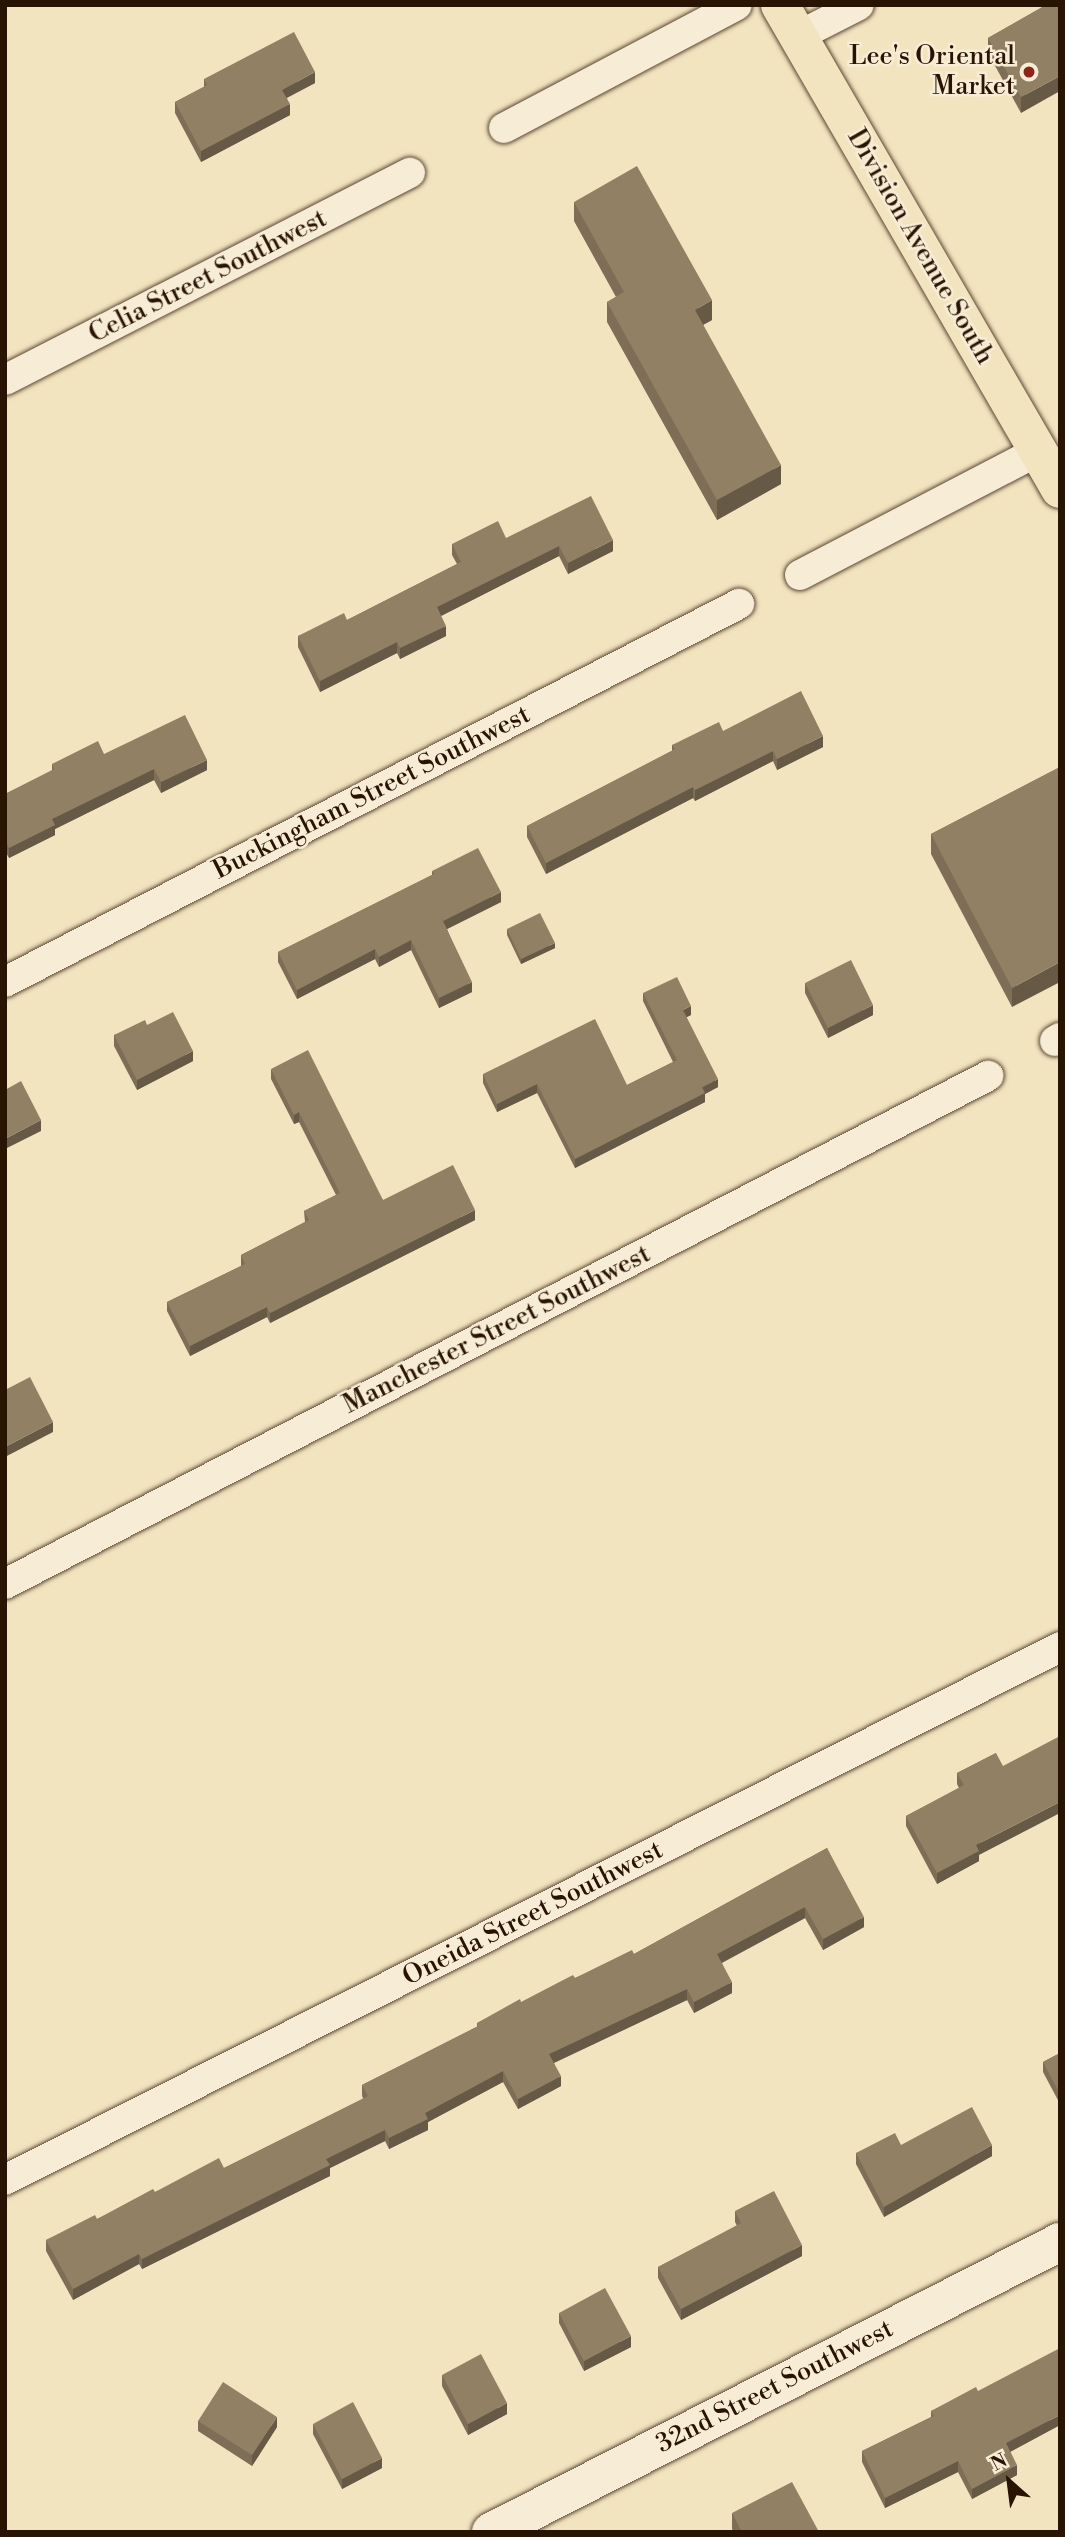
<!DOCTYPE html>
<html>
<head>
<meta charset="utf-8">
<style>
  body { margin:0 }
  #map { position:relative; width:1065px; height:2537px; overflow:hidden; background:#f3e4c0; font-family:"Libre Bodoni",serif }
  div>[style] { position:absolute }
  .roads { filter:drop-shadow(0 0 2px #5c4732) drop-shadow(0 0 2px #5c4732) }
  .street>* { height:30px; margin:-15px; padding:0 15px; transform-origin:15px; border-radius:15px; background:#f7edd6 }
  .secondary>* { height:38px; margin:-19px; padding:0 19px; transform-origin:19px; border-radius:19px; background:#f7edd6 }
  .primary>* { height:38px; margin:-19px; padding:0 19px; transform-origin:19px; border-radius:19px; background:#f3e4c0 }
  .wall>* { inset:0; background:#7e6e57 }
  .shaded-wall>* { inset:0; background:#665a47 }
  .building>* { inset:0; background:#928065 }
  .dots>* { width:19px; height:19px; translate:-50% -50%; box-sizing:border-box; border:4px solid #f7edd6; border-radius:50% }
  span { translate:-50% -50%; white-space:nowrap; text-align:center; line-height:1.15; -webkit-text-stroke:5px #f7edd6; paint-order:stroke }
  .poi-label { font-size:26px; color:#291302 }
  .right { translate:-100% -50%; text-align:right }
  .street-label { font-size:26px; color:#291302 }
  .frame { position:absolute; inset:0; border:7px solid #291302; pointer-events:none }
  .north { position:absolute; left:974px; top:2446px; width:70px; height:70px; -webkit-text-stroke:5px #f7edd6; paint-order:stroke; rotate:332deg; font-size:19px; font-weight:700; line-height:28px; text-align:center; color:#291302 }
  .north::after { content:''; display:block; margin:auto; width:24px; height:32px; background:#291302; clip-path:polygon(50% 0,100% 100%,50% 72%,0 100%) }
</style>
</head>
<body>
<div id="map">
  <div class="roads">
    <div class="street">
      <div style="left:798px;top:36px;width:68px;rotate:-26.9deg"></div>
      <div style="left:504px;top:128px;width:263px;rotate:-27.8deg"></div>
      <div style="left:5px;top:380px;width:455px;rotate:-27.1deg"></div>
      <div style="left:800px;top:575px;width:268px;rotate:-27.5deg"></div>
      <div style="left:5px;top:982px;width:826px;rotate:-27.25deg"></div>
      <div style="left:1055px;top:1041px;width:6px;rotate:-31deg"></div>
      <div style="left:5px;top:1584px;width:1107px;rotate:-27.33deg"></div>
      <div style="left:5px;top:2180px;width:1182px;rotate:-26.8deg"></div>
    </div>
    <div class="secondary">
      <div style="left:491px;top:2532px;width:639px;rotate:-27.01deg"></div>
    </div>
    <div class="primary">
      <div style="left:780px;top:5px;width:559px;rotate:59.95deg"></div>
    </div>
  </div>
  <div class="wall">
    <div style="clip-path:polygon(1046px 5px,1021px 113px,988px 53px,988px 38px)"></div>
    <div style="clip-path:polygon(204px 79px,315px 83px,287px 98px,290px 115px,201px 162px,175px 113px,175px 102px,204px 87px)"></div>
    <div style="clip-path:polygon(574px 202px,712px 320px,703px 325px,781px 484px,717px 520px,607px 322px,607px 302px,616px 297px,574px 221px)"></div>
    <div style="clip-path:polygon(506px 538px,613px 551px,568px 574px,559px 556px,441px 616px,446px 636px,400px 659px,397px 653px,320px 692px,298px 647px,298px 636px,347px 620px,457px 564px,452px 555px,452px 544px)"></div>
    <div style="clip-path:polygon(723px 731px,823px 747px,777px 770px,773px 761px,695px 801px,693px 798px,546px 874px,527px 837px,527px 826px,672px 751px,672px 745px)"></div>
    <div style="clip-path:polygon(104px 754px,207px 770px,161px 793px,154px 780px,55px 829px,55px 835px,9px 858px,5px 851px,5px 794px,52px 771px,52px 764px)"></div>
    <div style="clip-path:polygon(1060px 767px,1012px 1007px,931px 854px,931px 834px)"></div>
    <div style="clip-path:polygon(432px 871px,501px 902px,447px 929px,472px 992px,439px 1008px,411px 950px,379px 967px,375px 959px,297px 999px,278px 962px,278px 952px,432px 875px)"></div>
    <div style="clip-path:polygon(507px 929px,555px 948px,521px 964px,507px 935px)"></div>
    <div style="clip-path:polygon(805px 983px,873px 1015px,828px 1038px,805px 993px)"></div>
    <div style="clip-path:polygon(643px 993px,691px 1015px,686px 1017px,718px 1087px,705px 1094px,705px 1102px,575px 1168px,537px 1093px,497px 1112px,483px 1083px,483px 1074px,627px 1085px,673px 1062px,643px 1001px)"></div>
    <div style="clip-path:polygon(147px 1025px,193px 1061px,137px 1090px,114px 1046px,114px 1035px)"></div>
    <div style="clip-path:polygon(271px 1069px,383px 1200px,475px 1220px,270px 1323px,267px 1317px,190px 1356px,167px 1311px,167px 1302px,241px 1266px,241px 1255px,305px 1222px,304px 1211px,336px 1195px,299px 1122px,294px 1124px,271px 1079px)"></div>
    <div style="clip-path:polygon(996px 1753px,979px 1855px,979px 1861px,937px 1884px,906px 1826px,906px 1816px,959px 1788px,957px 1784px,957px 1773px)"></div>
    <div style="clip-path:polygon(827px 1848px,864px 1927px,823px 1950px,805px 1918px,722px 1963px,732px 1993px,694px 2013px,687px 2000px,554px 2063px,561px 2086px,518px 2109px,503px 2082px,428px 2122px,428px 2130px,389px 2149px,385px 2141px,330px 2168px,330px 2176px,142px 2269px,139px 2264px,73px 2300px,46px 2251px,46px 2240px,97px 2219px,155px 2192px,224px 2168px,363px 2099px,362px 2095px,362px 2085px,477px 2027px,477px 2023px,575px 1978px,634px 1954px)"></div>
    <div style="clip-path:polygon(1060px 2053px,1060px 2104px,1043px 2072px,1043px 2062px)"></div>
    <div style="clip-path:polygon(901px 2145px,992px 2156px,884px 2217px,856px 2164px,856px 2153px)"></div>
    <div style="clip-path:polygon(735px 2211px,802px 2256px,681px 2320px,658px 2278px,658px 2267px,737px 2226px,735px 2222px)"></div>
    <div style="clip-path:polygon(559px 2313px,631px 2347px,584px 2371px,559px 2323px)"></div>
    <div style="clip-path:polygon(442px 2375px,507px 2414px,468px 2435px,442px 2386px)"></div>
    <div style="clip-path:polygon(978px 2391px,1060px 2425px,1010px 2452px,1017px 2475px,972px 2499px,958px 2472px,885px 2508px,862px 2462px,862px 2451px,931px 2417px,931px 2411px)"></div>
    <div style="clip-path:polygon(198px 2421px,277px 2427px,252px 2466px,198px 2431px)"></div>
    <div style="clip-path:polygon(313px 2424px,382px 2468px,342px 2489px,313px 2434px)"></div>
    <div style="clip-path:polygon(732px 2513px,819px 2532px,734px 2532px,732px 2529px)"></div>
  </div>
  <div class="shaded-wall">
    <div style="clip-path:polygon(315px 72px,315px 83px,282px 100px,282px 90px)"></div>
    <div style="clip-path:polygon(1060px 76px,1060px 91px,1021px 113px,1021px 97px)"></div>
    <div style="clip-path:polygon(290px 104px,290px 115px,201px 162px,201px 151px)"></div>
    <div style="clip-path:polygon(712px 300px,712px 320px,695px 329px,695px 310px)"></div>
    <div style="clip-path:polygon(781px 465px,781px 484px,717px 520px,717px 500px)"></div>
    <div style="clip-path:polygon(613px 540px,613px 551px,568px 574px,568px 563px)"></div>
    <div style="clip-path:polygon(559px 546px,559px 556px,437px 618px,437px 607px)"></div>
    <div style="clip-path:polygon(446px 626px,446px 636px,400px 659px,400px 648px)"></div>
    <div style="clip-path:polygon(397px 642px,397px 653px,320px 692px,320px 681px)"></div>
    <div style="clip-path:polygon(823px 736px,823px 747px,777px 770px,777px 759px)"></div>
    <div style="clip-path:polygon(773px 751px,773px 761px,695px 801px,695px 790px)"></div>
    <div style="clip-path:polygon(207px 760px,207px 770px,161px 793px,161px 782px)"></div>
    <div style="clip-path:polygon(154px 769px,154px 780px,55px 829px,55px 835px,9px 858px,9px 848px,52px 819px)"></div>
    <div style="clip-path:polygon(693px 787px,693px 798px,546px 874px,546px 863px)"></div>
    <div style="clip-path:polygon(501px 892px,501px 902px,443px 931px,443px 921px)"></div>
    <div style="clip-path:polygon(411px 940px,411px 950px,379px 967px,379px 957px)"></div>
    <div style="clip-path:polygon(555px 943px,555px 948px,521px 964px,521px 959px)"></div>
    <div style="clip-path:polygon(375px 949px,375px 959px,297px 999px,297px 990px)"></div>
    <div style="clip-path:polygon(1060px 962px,1060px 982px,1012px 1007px,1012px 988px)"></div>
    <div style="clip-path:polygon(472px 982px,472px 992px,439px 1008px,439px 998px)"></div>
    <div style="clip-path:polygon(873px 1005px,873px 1015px,828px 1038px,828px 1028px)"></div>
    <div style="clip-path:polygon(691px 1006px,691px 1015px,683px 1019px,683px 1010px)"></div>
    <div style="clip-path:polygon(193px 1051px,193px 1061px,137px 1090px,137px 1080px)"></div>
    <div style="clip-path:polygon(718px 1079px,718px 1087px,705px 1094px,705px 1102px,575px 1168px,575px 1159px)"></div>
    <div style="clip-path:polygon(537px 1084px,537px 1093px,497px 1112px,497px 1104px)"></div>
    <div style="clip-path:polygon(299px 1112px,299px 1122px,294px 1124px,294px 1115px)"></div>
    <div style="clip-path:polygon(41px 1120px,41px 1131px,5px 1149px,5px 1139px)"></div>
    <div style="clip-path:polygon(475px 1210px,475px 1220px,270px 1323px,270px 1313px)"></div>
    <div style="clip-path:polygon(267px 1307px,267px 1317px,190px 1356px,190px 1346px)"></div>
    <div style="clip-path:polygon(53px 1422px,53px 1432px,5px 1457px,5px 1447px)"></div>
    <div style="clip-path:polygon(1060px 1802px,1060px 1813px,979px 1855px,979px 1861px,937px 1884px,937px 1873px,976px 1845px)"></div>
    <div style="clip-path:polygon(805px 1907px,805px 1918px,717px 1965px,717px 1954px)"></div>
    <div style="clip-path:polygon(864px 1917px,864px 1927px,823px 1950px,823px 1939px)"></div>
    <div style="clip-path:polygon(732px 1982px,732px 1993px,694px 2013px,694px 2002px)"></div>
    <div style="clip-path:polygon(687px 1989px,687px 2000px,549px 2065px,549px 2054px)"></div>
    <div style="clip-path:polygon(503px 2071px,503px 2082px,428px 2122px,428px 2130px,389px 2149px,389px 2138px,425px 2113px)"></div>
    <div style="clip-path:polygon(561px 2076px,561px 2086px,518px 2109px,518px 2099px)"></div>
    <div style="clip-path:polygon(385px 2130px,385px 2141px,330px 2168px,330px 2176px,142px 2269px,142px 2259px,326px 2159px)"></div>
    <div style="clip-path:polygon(992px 2145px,992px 2156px,884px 2217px,884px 2207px)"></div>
    <div style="clip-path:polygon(802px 2245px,802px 2256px,681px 2320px,681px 2309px)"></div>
    <div style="clip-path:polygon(139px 2254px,139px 2264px,73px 2300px,73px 2289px)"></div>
    <div style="clip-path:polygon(631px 2336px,631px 2347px,584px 2371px,584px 2361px)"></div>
    <div style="clip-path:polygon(507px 2403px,507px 2414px,468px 2435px,468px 2424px)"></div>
    <div style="clip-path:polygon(1060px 2415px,1060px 2425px,1006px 2454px,1006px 2443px)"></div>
    <div style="clip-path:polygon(277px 2417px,277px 2427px,252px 2466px,252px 2455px)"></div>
    <div style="clip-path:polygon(382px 2458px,382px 2468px,342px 2489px,342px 2479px)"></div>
    <div style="clip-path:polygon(958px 2461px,958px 2472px,885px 2508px,885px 2498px)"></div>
    <div style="clip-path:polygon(1017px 2465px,1017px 2475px,972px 2499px,972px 2489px)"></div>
  </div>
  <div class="building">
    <div style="clip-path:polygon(1046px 5px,1060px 5px,1060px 76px,1021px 97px,988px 38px)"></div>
    <div style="clip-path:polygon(294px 32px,315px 72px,282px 90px,290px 104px,201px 151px,175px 102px,207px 85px,204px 79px)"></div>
    <div style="clip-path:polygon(637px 166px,712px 300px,695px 310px,781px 465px,717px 500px,607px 302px,624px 292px,574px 202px)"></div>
    <div style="clip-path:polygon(591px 496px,613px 540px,568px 563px,559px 546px,437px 607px,446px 626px,400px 648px,397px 642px,320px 681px,298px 636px,344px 613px,347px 620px,461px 562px,452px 544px,498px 521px,506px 538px)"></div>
    <div style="clip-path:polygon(801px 691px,823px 736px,777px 759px,773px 751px,695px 790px,693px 787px,546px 863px,527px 826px,675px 749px,672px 745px,719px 722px,723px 731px)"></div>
    <div style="clip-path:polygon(185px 715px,207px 760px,161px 782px,154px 769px,52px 819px,55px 825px,9px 848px,5px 840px,5px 794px,54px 769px,52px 764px,98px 741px,104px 754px)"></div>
    <div style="clip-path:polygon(1060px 767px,1060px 962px,1012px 988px,931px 834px)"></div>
    <div style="clip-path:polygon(478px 848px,501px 892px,443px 921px,472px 982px,439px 998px,411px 940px,379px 957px,375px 949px,297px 990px,278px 952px,434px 874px,432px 871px)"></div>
    <div style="clip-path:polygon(540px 913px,555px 943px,521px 959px,507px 929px)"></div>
    <div style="clip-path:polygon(851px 960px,873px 1005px,828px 1028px,805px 983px)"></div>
    <div style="clip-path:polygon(677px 977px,691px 1006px,683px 1010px,718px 1079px,702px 1087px,705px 1093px,575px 1159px,537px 1084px,497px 1104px,483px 1074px,595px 1019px,627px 1085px,677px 1060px,643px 993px)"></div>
    <div style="clip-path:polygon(173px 1012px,193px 1051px,137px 1080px,114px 1035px,145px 1020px,147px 1025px)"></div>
    <div style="clip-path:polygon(308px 1050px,383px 1200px,453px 1165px,475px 1210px,270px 1313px,267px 1307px,190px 1346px,167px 1302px,245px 1264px,241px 1255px,309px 1220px,304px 1211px,340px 1193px,299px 1112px,294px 1115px,271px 1069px)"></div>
    <div style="clip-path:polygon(21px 1081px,41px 1120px,5px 1139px,5px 1090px)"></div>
    <div style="clip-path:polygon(30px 1377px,53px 1422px,5px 1447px,5px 1390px)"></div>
    <div style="clip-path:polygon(1060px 1736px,1060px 1802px,976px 1845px,979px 1851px,937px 1873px,906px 1816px,964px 1785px,957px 1773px,996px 1753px,1003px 1766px)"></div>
    <div style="clip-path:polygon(827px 1848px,864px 1917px,823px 1939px,805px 1907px,717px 1954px,732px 1982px,694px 2002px,687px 1989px,549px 2054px,561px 2076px,518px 2099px,503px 2071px,425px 2113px,428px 2119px,389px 2138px,385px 2130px,326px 2159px,330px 2165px,142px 2259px,139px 2254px,73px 2289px,46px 2240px,95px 2215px,97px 2219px,153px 2189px,155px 2192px,219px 2158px,224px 2168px,368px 2096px,362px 2085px,478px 2026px,477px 2023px,520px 1999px,521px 2002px,573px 1975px,575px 1978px,632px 1950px,634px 1954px)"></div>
    <div style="clip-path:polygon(1060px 2053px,1060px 2094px,1043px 2062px)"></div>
    <div style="clip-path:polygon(972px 2107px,992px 2145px,884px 2207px,856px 2153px,895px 2133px,901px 2145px)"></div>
    <div style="clip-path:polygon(774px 2191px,802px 2245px,681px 2309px,658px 2267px,741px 2223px,735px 2211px)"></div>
    <div style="clip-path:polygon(605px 2288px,631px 2336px,584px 2361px,559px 2313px)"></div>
    <div style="clip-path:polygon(1060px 2348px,1060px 2415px,1006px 2443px,1017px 2465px,972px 2489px,958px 2461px,885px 2498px,862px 2451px,934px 2416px,931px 2411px,976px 2387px,978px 2391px)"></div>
    <div style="clip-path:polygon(481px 2354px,507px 2403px,468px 2424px,442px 2375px)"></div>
    <div style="clip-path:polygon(223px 2382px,277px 2417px,252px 2455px,198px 2421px)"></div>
    <div style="clip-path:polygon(353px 2402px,382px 2458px,342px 2479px,313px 2424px)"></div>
    <div style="clip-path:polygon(792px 2482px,819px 2532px,742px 2532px,732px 2513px)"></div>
  </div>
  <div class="dots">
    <div style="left:1029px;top:72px;background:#8f2418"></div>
  </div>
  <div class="poi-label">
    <span class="right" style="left:1015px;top:72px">Lee's Oriental<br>Market</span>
  </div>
  <div class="street-label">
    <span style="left:920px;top:247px;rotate:60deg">Division Avenue South</span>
    <span style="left:208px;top:277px;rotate:-27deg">Celia Street Southwest</span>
    <span style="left:372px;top:793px;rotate:-27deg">Buckingham Street Southwest</span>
    <span style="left:497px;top:1330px;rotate:-27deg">Manchester Street Southwest</span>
    <span style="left:533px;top:1914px;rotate:-27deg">Oneida Street Southwest</span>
    <span style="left:775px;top:2387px;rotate:-27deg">32nd Street Southwest</span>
  </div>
  <div class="frame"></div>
  <div class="north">N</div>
</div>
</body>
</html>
